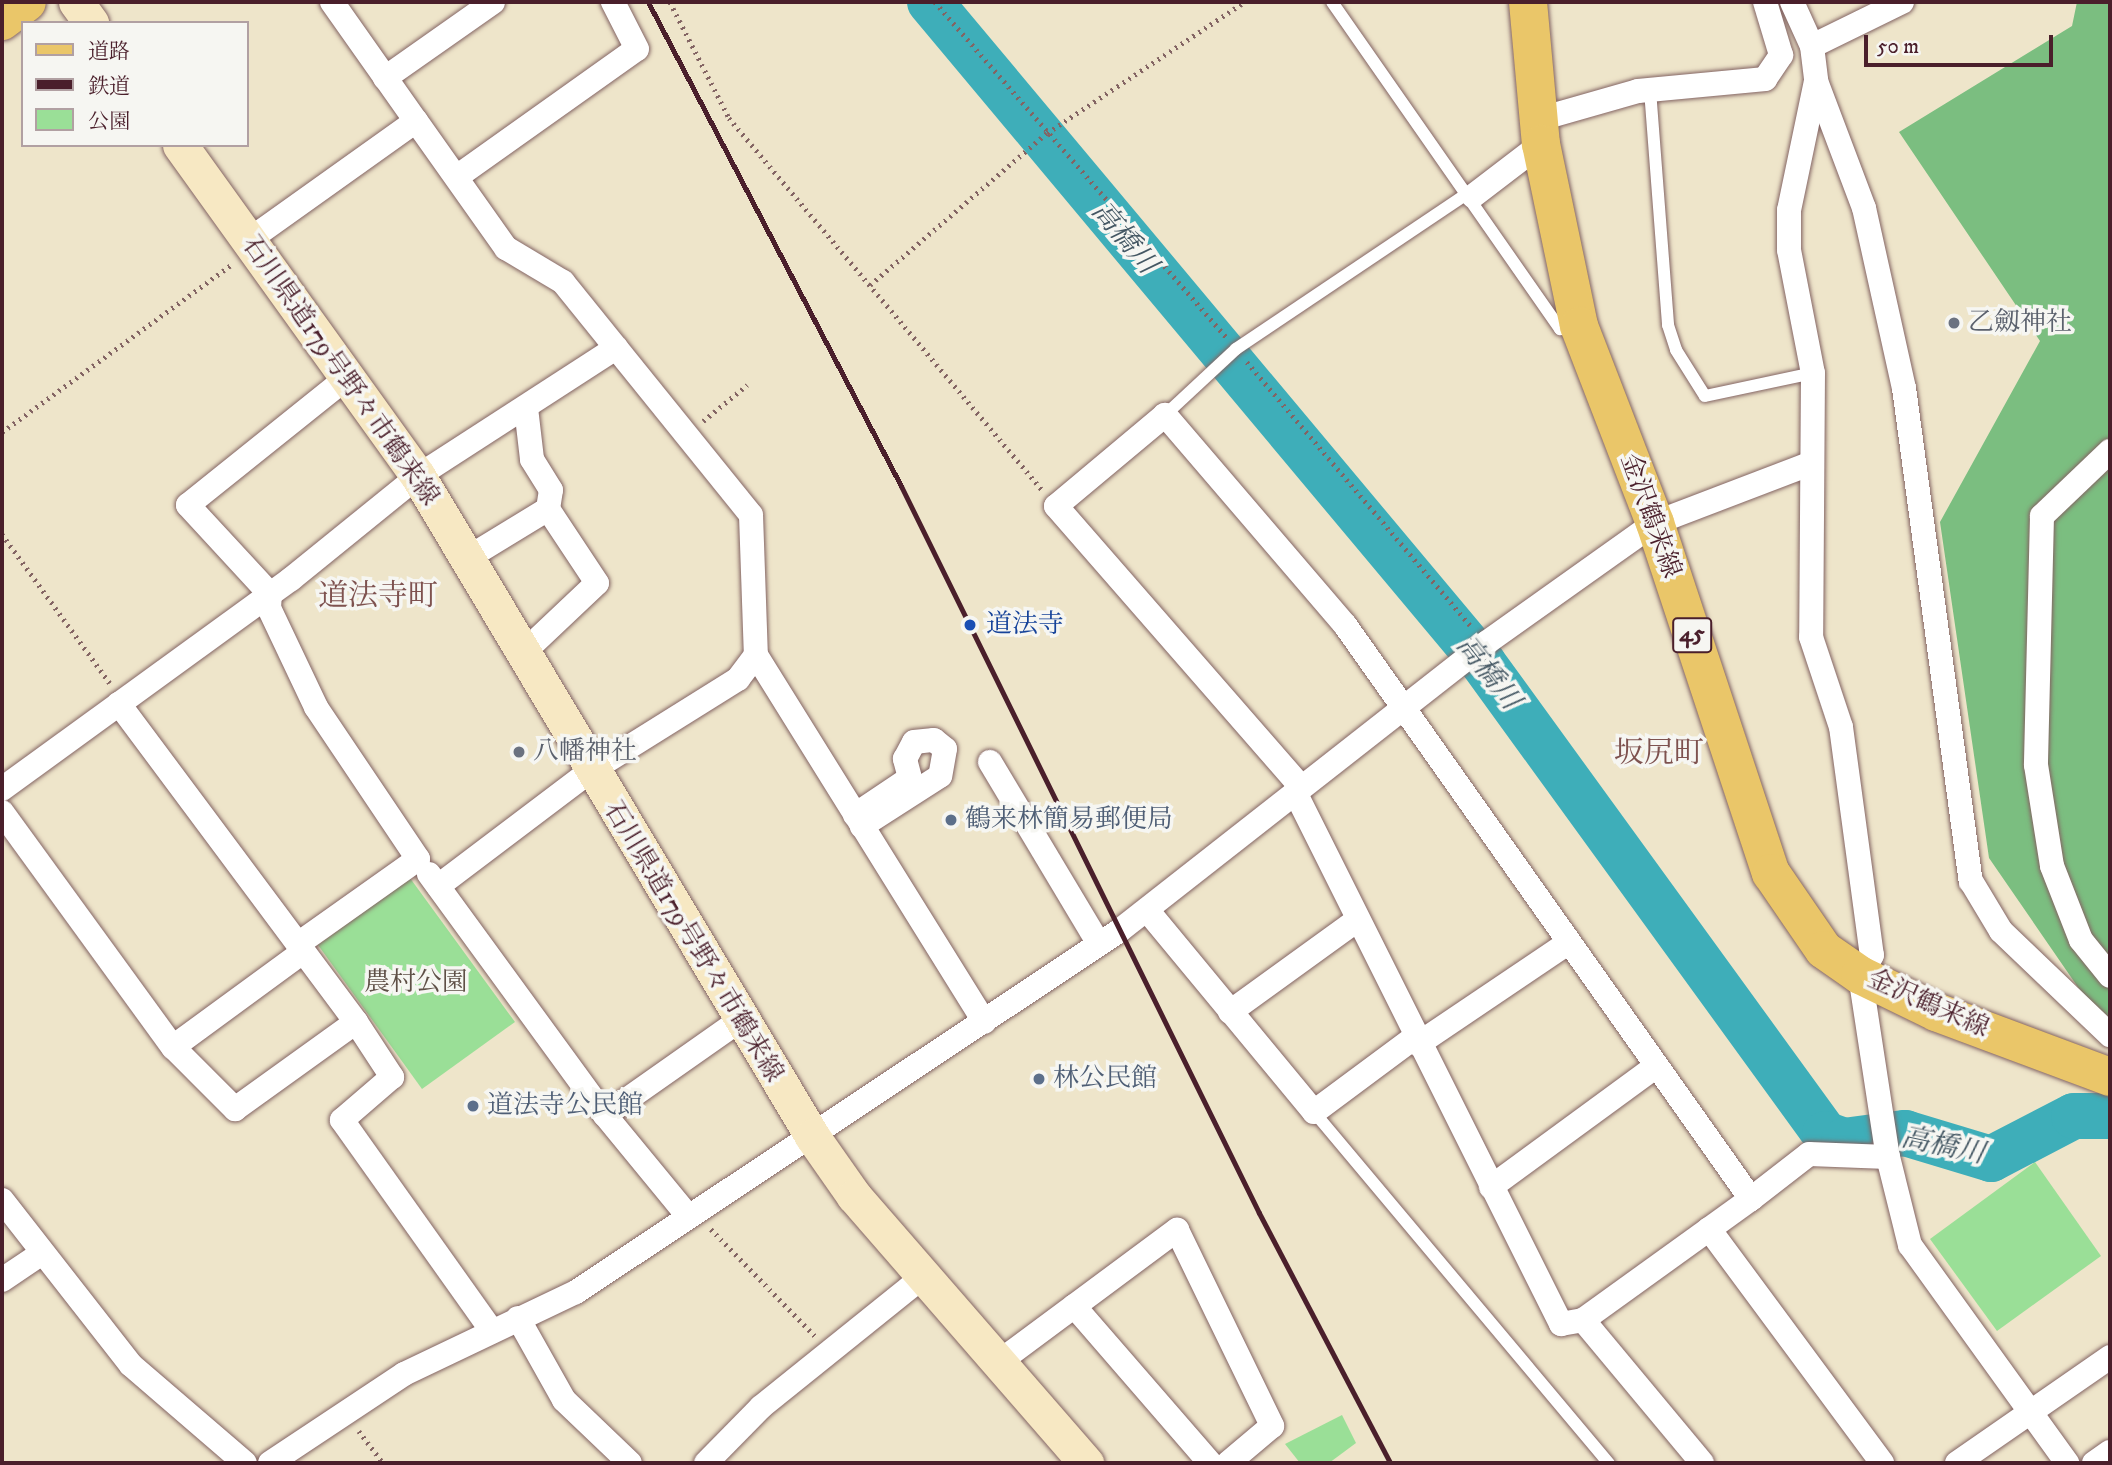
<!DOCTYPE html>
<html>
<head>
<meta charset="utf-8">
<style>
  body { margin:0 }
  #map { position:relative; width:2112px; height:1465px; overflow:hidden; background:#eee5ca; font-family:"IM FELL DW Pica","Noto Serif JP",serif }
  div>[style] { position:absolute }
  .green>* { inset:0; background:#9adf97 }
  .forest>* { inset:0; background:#7bbe80 }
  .river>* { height:46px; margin:-23px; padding:0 23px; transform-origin:23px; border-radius:23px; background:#3eaeb9 }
  .path>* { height:4.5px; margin-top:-2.25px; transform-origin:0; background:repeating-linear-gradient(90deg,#836463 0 2px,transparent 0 7px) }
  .roads { filter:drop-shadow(0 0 2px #836463) drop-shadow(0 0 2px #836463) }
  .lane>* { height:12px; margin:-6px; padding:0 6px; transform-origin:6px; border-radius:6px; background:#fff }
  .street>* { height:24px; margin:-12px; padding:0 12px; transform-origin:12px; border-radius:12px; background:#fff }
  .secondary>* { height:35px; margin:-17.5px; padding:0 17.5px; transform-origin:17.5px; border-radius:17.5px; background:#f7e8c3 }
  .primary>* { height:38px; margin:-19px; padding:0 19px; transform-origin:19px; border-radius:19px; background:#eac669 }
  .rail>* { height:5px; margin:-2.5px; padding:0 2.5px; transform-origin:2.5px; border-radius:2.5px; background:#4a1f2b }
  .dots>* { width:19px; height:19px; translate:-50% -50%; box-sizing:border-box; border:4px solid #f6f6f2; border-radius:50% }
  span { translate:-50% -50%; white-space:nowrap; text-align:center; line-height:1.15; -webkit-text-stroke:7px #f6f6f2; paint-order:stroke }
  .shield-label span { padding:2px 5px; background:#f6f6f2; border:2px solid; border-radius:5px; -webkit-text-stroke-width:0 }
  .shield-label { font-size:24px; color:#4a1f2b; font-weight:700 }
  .worship-label { font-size:26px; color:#5b616d }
  .left { translate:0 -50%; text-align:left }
  .street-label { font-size:26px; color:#4a1f2b }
  .transit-label { font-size:26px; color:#164399 }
  .service-label { font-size:26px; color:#4e5e75 }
  .park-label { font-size:26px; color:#5e4f46 }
  .water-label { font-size:28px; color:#455864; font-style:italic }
  .quarter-label { font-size:30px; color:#7e524f }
  .frame { position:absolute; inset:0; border:4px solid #4a1f2b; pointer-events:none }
  .legend { position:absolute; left:21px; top:21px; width:228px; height:126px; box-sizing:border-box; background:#f6f6f2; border:2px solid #b1a0a2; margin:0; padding:9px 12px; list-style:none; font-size:21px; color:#4a1f2b }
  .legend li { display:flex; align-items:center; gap:14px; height:35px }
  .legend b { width:35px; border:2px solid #b1a0a2 }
  .scale { position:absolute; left:1864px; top:35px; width:189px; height:32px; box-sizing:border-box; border:4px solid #4a1f2b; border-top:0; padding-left:9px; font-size:21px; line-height:24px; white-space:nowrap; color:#4a1f2b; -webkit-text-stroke:5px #f6f6f2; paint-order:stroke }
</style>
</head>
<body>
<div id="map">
  <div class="green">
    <div style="clip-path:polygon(410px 878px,515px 1022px,422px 1089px,318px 945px)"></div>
    <div style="clip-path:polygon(2035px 1162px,2101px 1256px,1997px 1331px,1930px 1239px)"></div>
    <div style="clip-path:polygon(1342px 1415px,1356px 1443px,1329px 1463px,1300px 1463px,1285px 1444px)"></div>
  </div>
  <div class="forest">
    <div style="clip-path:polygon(2077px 2px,2110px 2px,2110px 1018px,2084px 996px,1989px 858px,1940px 522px,2040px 341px,1899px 132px,2072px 26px)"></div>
  </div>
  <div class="river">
    <div style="left:930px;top:2px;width:862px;rotate:50.08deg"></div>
    <div style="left:1483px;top:663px;width:582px;rotate:54.02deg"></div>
    <div style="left:1825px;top:1134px;width:20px;rotate:20deg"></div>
    <div style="left:1844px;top:1141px;width:62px;rotate:-7.5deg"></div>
    <div style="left:1905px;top:1133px;width:90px;rotate:16.8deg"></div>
    <div style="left:1991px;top:1159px;width:93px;rotate:-27.4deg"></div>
    <div style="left:2074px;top:1116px;width:36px"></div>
  </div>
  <div class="path">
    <div style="left:670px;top:2px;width:130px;rotate:63deg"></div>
    <div style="left:729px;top:118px;width:486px;rotate:49.9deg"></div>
    <div style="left:935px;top:2px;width:444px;rotate:49deg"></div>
    <div style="left:870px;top:285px;width:233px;rotate:-40.7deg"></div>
    <div style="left:1047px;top:133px;width:237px;rotate:-33.6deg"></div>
    <div style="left:1247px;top:362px;width:345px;rotate:49.7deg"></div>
    <div style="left:703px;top:421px;width:57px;rotate:-39.3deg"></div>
    <div style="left:2px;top:432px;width:285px;rotate:-36.1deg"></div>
    <div style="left:2px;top:534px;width:184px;rotate:54.1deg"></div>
    <div style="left:711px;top:1229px;width:149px;rotate:45.8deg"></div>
    <div style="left:359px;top:1431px;width:40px;rotate:53deg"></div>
  </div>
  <div class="roads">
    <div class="lane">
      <div style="left:1332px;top:2px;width:399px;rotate:55.1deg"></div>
      <div style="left:1560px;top:329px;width:13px;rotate:-9deg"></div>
      <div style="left:1650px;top:90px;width:236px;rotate:85.6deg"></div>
      <div style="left:1668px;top:325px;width:26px;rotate:72deg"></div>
      <div style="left:1676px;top:350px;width:54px;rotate:57.8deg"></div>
      <div style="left:1705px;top:396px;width:110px;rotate:-12deg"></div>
      <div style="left:1165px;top:415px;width:97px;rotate:-42.9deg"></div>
      <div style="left:1236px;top:349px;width:275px;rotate:-33.9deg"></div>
      <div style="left:1314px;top:1112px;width:459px;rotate:50deg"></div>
    </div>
    <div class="street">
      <div style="left:332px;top:2px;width:146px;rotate:54.8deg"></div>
      <div style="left:1792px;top:2px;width:48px;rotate:65.6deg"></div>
      <div style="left:1902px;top:2px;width:100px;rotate:153.9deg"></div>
      <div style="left:1812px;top:46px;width:35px;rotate:83deg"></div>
      <div style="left:1816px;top:81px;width:136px;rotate:69.3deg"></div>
      <div style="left:1864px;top:208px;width:184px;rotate:77.5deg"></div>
      <div style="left:1904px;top:388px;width:498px;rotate:82.3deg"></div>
      <div style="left:1971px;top:881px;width:58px;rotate:59deg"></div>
      <div style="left:2001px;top:931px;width:151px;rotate:43.7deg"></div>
      <div style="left:385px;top:78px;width:132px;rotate:-35.1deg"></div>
      <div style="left:1816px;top:81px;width:132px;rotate:101.8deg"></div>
      <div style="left:1789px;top:210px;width:40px;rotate:90deg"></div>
      <div style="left:1789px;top:250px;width:125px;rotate:79deg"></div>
      <div style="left:1813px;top:373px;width:264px;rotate:90.4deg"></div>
      <div style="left:1811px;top:637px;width:95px;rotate:71.6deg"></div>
      <div style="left:1841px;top:727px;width:230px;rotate:82.3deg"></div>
      <div style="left:1872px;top:955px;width:23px;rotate:121deg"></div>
      <div style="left:1860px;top:975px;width:184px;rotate:81.3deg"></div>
      <div style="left:1888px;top:1157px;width:91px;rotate:76deg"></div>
      <div style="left:1910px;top:1245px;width:269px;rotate:54.2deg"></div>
      <div style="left:1540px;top:119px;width:102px;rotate:-15.9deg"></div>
      <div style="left:1638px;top:91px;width:128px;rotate:-5.4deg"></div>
      <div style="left:1765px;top:79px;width:29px;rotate:-56deg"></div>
      <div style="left:1781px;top:55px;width:55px;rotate:-106.8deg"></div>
      <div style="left:458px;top:176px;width:219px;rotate:-35.4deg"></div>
      <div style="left:637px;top:49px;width:53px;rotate:-117.1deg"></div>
      <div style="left:1473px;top:196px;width:86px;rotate:-37.4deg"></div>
      <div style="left:249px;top:240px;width:205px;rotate:-35.5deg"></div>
      <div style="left:416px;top:121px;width:156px;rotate:54.7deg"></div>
      <div style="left:506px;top:248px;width:66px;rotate:30.8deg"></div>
      <div style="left:563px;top:282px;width:299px;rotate:51.1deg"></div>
      <div style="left:751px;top:515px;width:140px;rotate:88deg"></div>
      <div style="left:756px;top:655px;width:30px;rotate:127deg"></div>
      <div style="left:738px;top:679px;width:176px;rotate:148deg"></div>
      <div style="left:589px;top:772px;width:189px;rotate:142.9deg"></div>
      <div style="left:2110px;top:451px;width:94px;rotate:136.3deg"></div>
      <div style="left:2042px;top:516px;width:249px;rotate:91.4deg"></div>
      <div style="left:2036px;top:765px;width:102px;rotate:81deg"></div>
      <div style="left:2052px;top:866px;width:79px;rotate:68.6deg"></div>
      <div style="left:2081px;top:940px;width:46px;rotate:51.1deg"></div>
      <div style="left:466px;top:559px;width:96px;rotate:-31.4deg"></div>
      <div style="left:522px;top:654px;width:103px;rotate:-43.4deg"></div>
      <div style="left:597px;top:583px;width:89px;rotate:-123.5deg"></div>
      <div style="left:548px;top:509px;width:19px;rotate:-81deg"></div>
      <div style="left:551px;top:490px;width:36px;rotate:-122deg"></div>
      <div style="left:532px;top:459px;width:51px;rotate:-96.7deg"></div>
      <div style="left:756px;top:655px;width:432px;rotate:58.1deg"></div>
      <div style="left:990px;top:762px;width:212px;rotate:59.1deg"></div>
      <div style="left:2px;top:789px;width:357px;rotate:-36deg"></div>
      <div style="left:291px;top:579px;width:164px;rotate:-39deg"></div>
      <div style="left:418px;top:476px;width:236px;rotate:-32.9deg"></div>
      <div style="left:1295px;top:792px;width:595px;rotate:63.43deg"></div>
      <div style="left:1561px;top:1324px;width:22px;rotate:-10deg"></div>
      <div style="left:1583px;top:1320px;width:207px;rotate:-35.8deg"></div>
      <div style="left:1751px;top:1199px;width:703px;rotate:-125.27deg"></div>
      <div style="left:1345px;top:625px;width:277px;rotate:-130.6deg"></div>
      <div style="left:1165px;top:415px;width:142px;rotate:140.1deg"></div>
      <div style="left:1056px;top:506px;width:373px;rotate:48.9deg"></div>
      <div style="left:2px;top:812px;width:291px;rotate:54deg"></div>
      <div style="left:173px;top:1047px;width:88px;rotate:45deg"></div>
      <div style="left:235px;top:1109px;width:149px;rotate:-35.7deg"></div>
      <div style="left:356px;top:1022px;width:397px;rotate:-126.7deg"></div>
      <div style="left:855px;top:815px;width:66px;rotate:-33.9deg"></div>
      <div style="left:910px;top:778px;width:20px;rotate:-105deg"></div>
      <div style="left:905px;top:759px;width:19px;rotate:-62deg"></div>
      <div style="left:914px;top:742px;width:20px;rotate:-6deg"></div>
      <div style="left:934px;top:740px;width:14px;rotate:39deg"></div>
      <div style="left:945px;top:749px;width:27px;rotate:100deg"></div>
      <div style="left:940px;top:776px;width:93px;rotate:147.3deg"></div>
      <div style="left:429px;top:874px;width:298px;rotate:53.9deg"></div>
      <div style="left:605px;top:1115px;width:129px;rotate:50.6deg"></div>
      <div style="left:1147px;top:910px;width:262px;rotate:50.4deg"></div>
      <div style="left:1314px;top:1112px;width:126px;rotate:-36.6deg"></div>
      <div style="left:298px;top:944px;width:147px;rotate:-35.3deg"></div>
      <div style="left:418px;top:859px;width:183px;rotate:-123.9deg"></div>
      <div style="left:316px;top:707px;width:110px;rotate:-115.4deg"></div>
      <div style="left:269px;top:608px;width:14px;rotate:-86deg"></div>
      <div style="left:270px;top:594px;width:121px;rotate:-132.7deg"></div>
      <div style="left:188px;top:505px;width:206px;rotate:-38.7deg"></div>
      <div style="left:1230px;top:1012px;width:157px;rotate:-35.9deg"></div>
      <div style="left:356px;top:1022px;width:66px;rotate:56.8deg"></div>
      <div style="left:392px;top:1077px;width:66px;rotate:139.3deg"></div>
      <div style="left:342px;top:1120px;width:259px;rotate:54.6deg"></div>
      <div style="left:1418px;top:1044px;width:181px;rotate:-34deg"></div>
      <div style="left:173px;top:1047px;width:161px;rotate:-36.2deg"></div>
      <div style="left:605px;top:1115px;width:165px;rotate:-35.1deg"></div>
      <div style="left:1491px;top:1187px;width:203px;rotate:-36.2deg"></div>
      <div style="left:1751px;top:1199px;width:73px;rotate:-37.8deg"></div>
      <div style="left:1809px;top:1154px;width:79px;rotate:2.2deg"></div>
      <div style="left:2px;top:1200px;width:209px;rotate:52deg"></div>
      <div style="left:131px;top:1365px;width:150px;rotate:40.7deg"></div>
      <div style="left:1709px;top:1229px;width:291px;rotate:53.5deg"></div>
      <div style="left:2px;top:1280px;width:45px;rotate:-34deg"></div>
      <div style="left:1074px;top:1306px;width:208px;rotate:49.1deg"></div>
      <div style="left:518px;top:1318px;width:94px;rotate:60.7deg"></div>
      <div style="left:564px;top:1400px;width:91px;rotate:43.7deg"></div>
      <div style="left:1583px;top:1320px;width:186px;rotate:50.2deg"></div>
      <div style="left:999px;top:1362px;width:222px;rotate:-36.6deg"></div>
      <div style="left:1177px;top:1230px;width:218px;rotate:64.1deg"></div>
      <div style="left:1272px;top:1426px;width:57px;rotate:139.9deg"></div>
      <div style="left:270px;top:1463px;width:161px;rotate:-33.6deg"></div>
      <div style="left:404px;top:1374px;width:191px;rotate:-25.5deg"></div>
      <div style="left:576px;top:1292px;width:652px;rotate:-33.62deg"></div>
      <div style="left:1119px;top:931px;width:467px;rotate:-38.1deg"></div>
      <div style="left:1486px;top:643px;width:207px;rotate:-35.4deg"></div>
      <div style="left:1655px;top:523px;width:163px;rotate:-20.9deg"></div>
      <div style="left:706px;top:1463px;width:78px;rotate:-45.5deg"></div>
      <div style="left:761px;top:1407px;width:211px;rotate:-38.8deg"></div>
      <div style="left:1957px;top:1463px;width:186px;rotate:-34.7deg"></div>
      <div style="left:2094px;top:1463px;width:19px;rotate:-35deg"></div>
    </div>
    <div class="secondary">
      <div style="left:76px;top:2px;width:26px;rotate:54deg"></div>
      <div style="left:180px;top:145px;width:408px;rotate:54.3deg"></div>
      <div style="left:418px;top:476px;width:769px;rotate:59.16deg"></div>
      <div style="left:812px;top:1136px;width:73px;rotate:55deg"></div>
      <div style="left:854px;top:1196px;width:354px;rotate:49deg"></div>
    </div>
    <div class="primary">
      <div style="left:1528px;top:2px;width:143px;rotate:84.8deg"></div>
      <div style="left:1541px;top:144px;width:186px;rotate:78.2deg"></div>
      <div style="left:1579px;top:326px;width:211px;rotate:68.9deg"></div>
      <div style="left:1655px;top:523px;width:369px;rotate:71.7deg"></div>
      <div style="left:1771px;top:873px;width:93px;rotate:55.5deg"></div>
      <div style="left:1824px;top:950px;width:44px;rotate:34.8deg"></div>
      <div style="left:1860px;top:975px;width:85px;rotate:26deg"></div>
      <div style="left:1936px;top:1012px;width:186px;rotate:20.5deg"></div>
      <div style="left:2px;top:21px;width:31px;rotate:-37deg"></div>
    </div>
  </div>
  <div class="rail">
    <div style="left:648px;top:2px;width:546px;rotate:62.4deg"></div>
    <div style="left:901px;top:486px;width:810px;rotate:63.78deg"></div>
    <div style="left:1259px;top:1213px;width:282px;rotate:62.3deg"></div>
  </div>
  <div class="dots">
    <div style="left:1954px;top:323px;background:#6b7280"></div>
    <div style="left:970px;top:625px;background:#1a4fb4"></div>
    <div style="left:519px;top:752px;background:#6b7280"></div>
    <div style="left:951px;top:820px;background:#5c6f8a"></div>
    <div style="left:1039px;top:1079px;background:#5c6f8a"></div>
    <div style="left:473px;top:1106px;background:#5c6f8a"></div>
  </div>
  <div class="shield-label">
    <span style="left:1692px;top:635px">45</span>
  </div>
  <div class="worship-label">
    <span class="left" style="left:1968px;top:323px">乙劔神社</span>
    <span class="left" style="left:533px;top:752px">八幡神社</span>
  </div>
  <div class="street-label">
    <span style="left:340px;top:371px;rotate:55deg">石川県道179号野々市鶴来線</span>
    <span style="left:1650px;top:516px;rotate:70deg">金沢鶴来線</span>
    <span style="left:693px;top:942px;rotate:59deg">石川県道179号野々市鶴来線</span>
    <span style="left:1928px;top:1004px;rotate:24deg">金沢鶴来線</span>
  </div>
  <div class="transit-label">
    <span class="left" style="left:986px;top:625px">道法寺</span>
  </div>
  <div class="service-label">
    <span class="left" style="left:965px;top:820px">鶴来林簡易郵便局</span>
    <span class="left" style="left:1053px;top:1079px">林公民館</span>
    <span class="left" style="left:487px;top:1106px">道法寺公民館</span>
  </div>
  <div class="park-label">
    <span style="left:416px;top:983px">農村公園</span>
  </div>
  <div class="water-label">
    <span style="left:1124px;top:238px;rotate:50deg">高橋川</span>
    <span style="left:1488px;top:673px;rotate:52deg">高橋川</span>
    <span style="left:1943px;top:1146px;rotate:12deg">高橋川</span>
  </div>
  <div class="quarter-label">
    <span style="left:378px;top:597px">道法寺町</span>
    <span style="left:1659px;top:754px">坂尻町</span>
  </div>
  <div class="frame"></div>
  <ul class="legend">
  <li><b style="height:9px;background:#eac669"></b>道路</li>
  <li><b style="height:9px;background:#4a1f2b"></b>鉄道</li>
  <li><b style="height:19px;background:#9adf97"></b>公園</li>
  </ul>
  <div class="scale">50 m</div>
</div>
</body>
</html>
